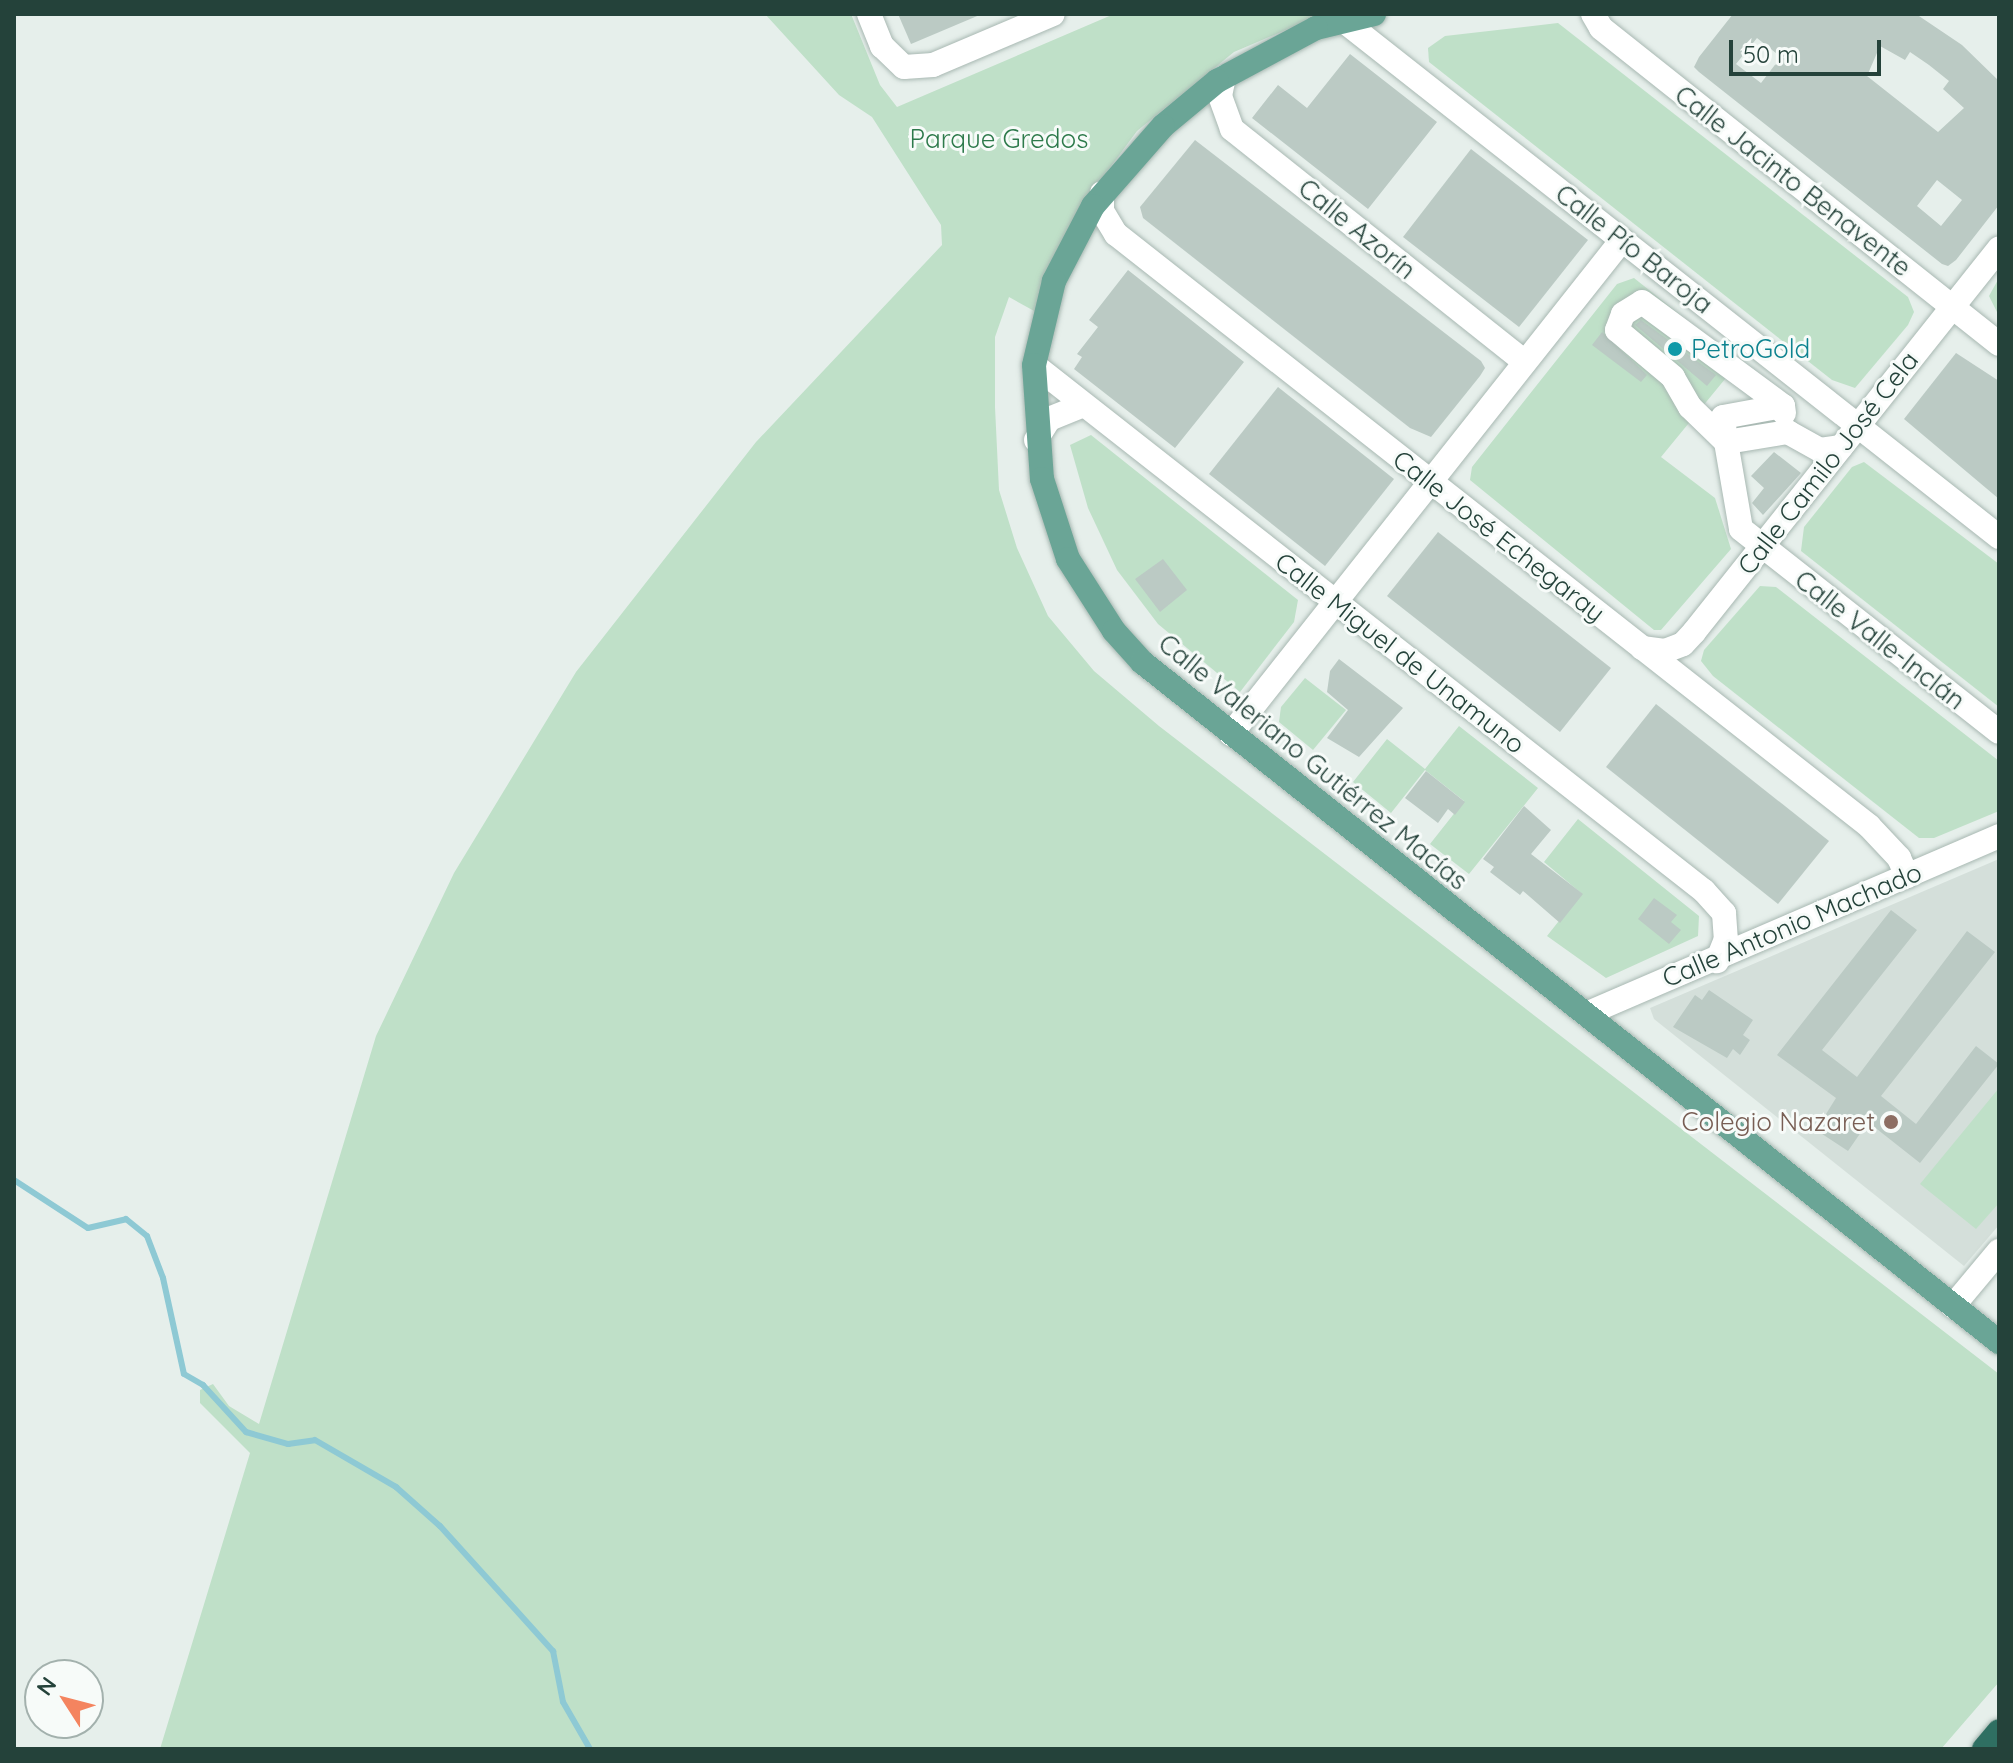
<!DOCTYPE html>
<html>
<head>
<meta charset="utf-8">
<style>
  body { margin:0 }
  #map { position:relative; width:2013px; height:1763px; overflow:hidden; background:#e6efeb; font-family:Quicksand,sans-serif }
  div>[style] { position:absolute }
  .built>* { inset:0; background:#d4dfda }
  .green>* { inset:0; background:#bfe0c8 }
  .stream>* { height:6px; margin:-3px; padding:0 3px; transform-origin:3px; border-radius:3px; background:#8ec9d4 }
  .building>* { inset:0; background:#bbcac4 }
  .roads { filter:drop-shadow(0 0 2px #a8b8b2) drop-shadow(0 0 2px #a8b8b2) }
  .minor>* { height:24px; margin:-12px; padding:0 12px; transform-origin:12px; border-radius:12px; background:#fff }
  .major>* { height:24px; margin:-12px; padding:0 12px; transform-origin:12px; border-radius:12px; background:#6aa596 }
  .highway>* { height:24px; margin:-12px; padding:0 12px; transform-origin:12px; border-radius:12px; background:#2f6f62 }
  .dots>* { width:22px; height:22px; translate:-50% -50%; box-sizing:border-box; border:4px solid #f7fbf9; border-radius:50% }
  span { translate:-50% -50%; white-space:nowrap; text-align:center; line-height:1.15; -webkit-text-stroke:6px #f7fbf9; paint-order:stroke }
  .park-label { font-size:26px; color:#2d7a4b }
  .street-label { font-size:26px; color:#24423a }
  .culture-label { font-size:26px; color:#0d838f }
  .left { translate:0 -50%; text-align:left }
  .education-label { font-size:26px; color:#785e54 }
  .right { translate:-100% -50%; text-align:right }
  .frame { position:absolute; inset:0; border:16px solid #24423a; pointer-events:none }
  .north { position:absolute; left:24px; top:1659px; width:80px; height:80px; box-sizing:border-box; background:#f7fbf9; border:2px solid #a3b1ad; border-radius:50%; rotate:306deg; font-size:22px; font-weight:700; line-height:32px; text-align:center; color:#24423a }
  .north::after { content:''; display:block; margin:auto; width:28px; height:36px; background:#f4845f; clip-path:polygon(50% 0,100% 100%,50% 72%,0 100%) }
  .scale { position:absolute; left:1729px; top:40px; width:152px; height:36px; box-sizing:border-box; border:4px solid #24423a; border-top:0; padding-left:10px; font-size:24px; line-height:28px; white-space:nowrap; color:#24423a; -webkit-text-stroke:6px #f7fbf9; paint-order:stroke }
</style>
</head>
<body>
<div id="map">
  <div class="built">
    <div style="clip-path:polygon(1999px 859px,1999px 1225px,1964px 1266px,1654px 1019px,1650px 1008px)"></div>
  </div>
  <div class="green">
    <div style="clip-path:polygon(765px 14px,851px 14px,880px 85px,897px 107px,1114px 14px,1323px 14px,1234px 52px,1137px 131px,1075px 215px,1036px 312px,1009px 297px,995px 337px,995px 407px,999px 490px,1017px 548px,1048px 616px,1094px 671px,1159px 726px,1999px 1374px,1999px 1682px,1941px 1749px,160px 1749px,250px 1453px,200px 1403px,200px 1390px,213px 1384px,229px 1406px,259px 1424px,376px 1036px,454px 873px,576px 672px,756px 442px,942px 245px,941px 225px,872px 117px,839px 95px)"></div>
    <div style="clip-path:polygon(1558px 23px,1908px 297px,1914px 312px,1908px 325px,1855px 388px,1832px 380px,1429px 62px,1428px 48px,1445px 36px)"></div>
    <div style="clip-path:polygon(1634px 278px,1739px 362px,1661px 457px,1715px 498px,1731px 549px,1661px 630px,1654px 630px,1470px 480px,1472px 467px,1617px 284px)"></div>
    <div style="clip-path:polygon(1999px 278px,1999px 316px,1989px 296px)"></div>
    <div style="clip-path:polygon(1091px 435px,1298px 600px,1294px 622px,1240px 692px,1158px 624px,1117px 570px,1088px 508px,1070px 445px)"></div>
    <div style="clip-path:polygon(1864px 462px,1999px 564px,1999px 707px,1801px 551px,1804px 527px,1852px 467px)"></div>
    <div style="clip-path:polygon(1760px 586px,1776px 587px,1999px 761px,1999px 811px,1934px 838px,1919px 838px,1713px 676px,1701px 661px,1704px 650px)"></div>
    <div style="clip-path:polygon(1305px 678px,1346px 710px,1313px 750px,1279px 722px,1281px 707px)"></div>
    <div style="clip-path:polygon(1459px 726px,1538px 788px,1469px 874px,1430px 844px,1464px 801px,1425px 770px,1391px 813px,1353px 782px,1387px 739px,1425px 769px)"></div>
    <div style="clip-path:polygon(1578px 819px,1699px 916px,1698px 936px,1606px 978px,1547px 936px,1581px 893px,1544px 862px)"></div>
    <div style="clip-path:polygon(1999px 1088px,1999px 1203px,1976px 1229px,1920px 1184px)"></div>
  </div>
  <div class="stream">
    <div style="left:14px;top:1180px;width:88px;rotate:33deg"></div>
    <div style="left:88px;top:1228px;width:39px;rotate:-13deg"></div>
    <div style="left:126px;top:1219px;width:27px;rotate:39deg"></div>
    <div style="left:147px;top:1236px;width:45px;rotate:69.1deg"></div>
    <div style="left:163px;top:1278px;width:98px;rotate:77.7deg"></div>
    <div style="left:184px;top:1374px;width:22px;rotate:30deg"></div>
    <div style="left:203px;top:1385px;width:64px;rotate:47.5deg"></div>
    <div style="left:246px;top:1432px;width:44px;rotate:15.9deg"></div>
    <div style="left:288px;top:1444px;width:27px;rotate:-8deg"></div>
    <div style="left:315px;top:1440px;width:94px;rotate:30.1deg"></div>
    <div style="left:396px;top:1487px;width:59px;rotate:41.6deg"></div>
    <div style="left:440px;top:1526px;width:169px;rotate:47.9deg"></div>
    <div style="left:553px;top:1651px;width:52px;rotate:78.9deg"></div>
    <div style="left:563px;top:1702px;width:54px;rotate:60.1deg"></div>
  </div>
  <div class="building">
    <div style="clip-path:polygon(898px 14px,982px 14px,911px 44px)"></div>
    <div style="clip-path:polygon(evenodd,1733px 14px,1916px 14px,1962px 45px,1999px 81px,1999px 205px,1956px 260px,1948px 266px,1942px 264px,1699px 72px,1694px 67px,1699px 57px,1733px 14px,1757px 38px,1781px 57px,1761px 83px,1736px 64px,1757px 38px,1733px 14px,1880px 46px,1905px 60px,1910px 52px,1929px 65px,1949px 81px,1943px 89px,1964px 108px,1938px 132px,1867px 76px,1880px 46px,1733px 14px,1937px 180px,1962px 200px,1941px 226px,1917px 206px,1937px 180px)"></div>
    <div style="clip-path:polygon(1350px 54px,1437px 122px,1368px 209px,1252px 118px,1278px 85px,1307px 108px)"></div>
    <div style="clip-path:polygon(1195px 140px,1481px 361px,1485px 368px,1480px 376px,1431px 437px,1410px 428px,1143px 218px,1140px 207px)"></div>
    <div style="clip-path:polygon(1471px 149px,1588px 240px,1519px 327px,1403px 237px)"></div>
    <div style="clip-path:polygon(1128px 270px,1244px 362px,1175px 448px,1074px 369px,1082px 357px,1077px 354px,1098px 327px,1089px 320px)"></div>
    <div style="clip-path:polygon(1641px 320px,1716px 375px,1707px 386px,1635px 325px)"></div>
    <div style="clip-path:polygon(1602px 332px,1647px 375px,1641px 382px,1592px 345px)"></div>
    <div style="clip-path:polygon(1956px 353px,1999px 381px,1999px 499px,1904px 419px)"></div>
    <div style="clip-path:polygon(1278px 387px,1394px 479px,1325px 566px,1209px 474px)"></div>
    <div style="clip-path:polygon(1774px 452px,1801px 473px,1763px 515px,1752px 503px,1764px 488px,1751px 476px)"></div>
    <div style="clip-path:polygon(1438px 532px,1611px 668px,1560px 732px,1387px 596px)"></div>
    <div style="clip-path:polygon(1163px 559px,1187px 590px,1160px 612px,1135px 579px)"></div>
    <div style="clip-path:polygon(1339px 659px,1403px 708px,1359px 757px,1327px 738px,1348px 710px,1327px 692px,1330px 671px)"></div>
    <div style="clip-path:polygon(1656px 704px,1829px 841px,1778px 904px,1606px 767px)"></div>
    <div style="clip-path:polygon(1426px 771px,1465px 802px,1455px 815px,1448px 809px,1438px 823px,1405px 798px)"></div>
    <div style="clip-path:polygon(1524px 806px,1551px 830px,1531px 854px,1583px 894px,1560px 923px,1523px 891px,1520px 895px,1490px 872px,1494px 867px,1483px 859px)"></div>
    <div style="clip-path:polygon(1654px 898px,1677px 915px,1671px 922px,1681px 930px,1669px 944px,1638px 919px)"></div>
    <div style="clip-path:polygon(1891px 910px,1917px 930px,1822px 1050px,1857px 1077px,1967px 931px,1995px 952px,1881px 1096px,1916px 1124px,1976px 1046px,1999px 1064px,1920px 1163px,1868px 1122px,1848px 1151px,1816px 1130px,1836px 1098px,1777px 1055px)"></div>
    <div style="clip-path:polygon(1709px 990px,1753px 1020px,1743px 1035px,1750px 1040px,1740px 1055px,1733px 1049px,1727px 1058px,1673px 1027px,1695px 995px,1702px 1000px)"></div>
  </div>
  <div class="roads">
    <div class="minor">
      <div style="left:869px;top:14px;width:35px;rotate:68deg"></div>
      <div style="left:882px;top:46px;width:30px;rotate:44deg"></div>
      <div style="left:904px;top:67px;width:29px;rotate:-4deg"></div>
      <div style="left:933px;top:65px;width:130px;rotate:-23deg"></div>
      <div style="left:1593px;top:14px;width:16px;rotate:60deg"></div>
      <div style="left:1601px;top:28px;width:508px;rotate:38.45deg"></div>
      <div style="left:1344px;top:21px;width:834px;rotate:38.23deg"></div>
      <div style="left:1224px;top:77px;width:19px;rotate:102deg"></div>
      <div style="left:1220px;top:96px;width:35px;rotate:70deg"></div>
      <div style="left:1232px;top:129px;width:374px;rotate:38.5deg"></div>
      <div style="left:1102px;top:193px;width:18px;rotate:90deg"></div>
      <div style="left:1102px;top:211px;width:27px;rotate:59deg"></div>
      <div style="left:1116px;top:234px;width:958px;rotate:38.17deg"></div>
      <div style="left:1869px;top:826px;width:44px;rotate:46.8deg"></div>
      <div style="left:1899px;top:858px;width:20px;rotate:66deg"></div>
      <div style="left:1034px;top:365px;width:852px;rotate:38.13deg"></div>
      <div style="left:1704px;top:891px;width:30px;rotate:48deg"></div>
      <div style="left:1724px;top:913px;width:26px;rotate:86deg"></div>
      <div style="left:1726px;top:939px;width:24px;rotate:112deg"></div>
      <div style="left:1036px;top:440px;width:25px;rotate:-58deg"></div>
      <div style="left:1049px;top:419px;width:37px;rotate:-22deg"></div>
      <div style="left:1726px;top:442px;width:50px;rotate:-135.8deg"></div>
      <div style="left:1690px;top:407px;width:34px;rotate:-120deg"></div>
      <div style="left:1673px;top:377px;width:73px;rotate:-140deg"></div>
      <div style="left:1617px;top:330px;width:17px;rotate:-69deg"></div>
      <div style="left:1623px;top:314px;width:22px;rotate:-32deg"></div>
      <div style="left:1642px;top:302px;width:175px;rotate:36.4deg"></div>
      <div style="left:1726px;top:442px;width:25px;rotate:-97deg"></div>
      <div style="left:1723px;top:417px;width:61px;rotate:-10.4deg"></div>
      <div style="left:1783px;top:406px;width:7px;rotate:82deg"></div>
      <div style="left:1841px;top:447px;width:21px;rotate:172deg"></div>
      <div style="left:1820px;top:450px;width:37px;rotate:-151deg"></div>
      <div style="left:1788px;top:432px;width:63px;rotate:170.8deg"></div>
      <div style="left:1726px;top:442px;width:88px;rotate:80.2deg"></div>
      <div style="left:1741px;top:529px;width:328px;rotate:38.2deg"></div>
      <div style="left:1642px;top:648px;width:23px;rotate:7deg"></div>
      <div style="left:1665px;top:651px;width:19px;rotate:-21deg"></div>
      <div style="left:1683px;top:644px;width:16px;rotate:-47deg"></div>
      <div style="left:1694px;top:632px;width:490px;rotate:-51.5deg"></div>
      <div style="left:1231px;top:734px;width:630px;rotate:-51.64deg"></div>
      <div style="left:1586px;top:1014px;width:450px;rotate:-23.3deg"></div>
      <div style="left:1953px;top:1306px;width:72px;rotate:-50.1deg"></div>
    </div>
    <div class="major">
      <div style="left:1374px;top:14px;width:60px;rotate:166.4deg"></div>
      <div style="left:1316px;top:28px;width:112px;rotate:151.8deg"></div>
      <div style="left:1217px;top:81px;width:70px;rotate:140.2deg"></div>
      <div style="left:1163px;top:126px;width:106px;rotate:131.2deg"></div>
      <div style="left:1093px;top:206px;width:85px;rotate:117.5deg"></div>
      <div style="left:1054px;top:281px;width:86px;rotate:103.4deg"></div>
      <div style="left:1034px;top:365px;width:114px;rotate:86deg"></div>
      <div style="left:1042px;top:479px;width:84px;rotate:72deg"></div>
      <div style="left:1068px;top:559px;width:85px;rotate:57.4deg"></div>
      <div style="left:1114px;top:631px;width:42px;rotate:47.9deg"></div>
      <div style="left:1142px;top:662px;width:1094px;rotate:38.43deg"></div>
    </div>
    <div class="highway">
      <div style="left:1984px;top:1749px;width:23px;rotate:-50deg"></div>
    </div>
  </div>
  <div class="dots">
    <div style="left:1675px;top:349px;background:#0f9aa8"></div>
    <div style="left:1891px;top:1122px;background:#8d6e63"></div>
  </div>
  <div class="park-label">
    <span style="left:999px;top:139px">Parque Gredos</span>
  </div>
  <div class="street-label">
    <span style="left:1793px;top:181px;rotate:38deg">Calle Jacinto Benavente</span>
    <span style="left:1357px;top:229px;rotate:39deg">Calle Azorín</span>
    <span style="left:1634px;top:249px;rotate:38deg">Calle Pío Baroja</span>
    <span style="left:1828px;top:463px;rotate:-52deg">Calle Camilo José Cela</span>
    <span style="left:1499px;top:536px;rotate:38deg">Calle José Echegaray</span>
    <span style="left:1880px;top:640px;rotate:38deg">Calle Valle-Inclán</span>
    <span style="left:1400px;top:653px;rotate:38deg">Calle Miguel de Unamuno</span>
    <span style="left:1313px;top:762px;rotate:39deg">Calle Valeriano Gutiérrez Macías</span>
    <span style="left:1792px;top:925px;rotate:-23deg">Calle Antonio Machado</span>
  </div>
  <div class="culture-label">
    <span class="left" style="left:1691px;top:349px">PetroGold</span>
  </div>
  <div class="education-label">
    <span class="right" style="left:1875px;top:1122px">Colegio Nazaret</span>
  </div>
  <div class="frame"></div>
  <div class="north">N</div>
  <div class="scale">50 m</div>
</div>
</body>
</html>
